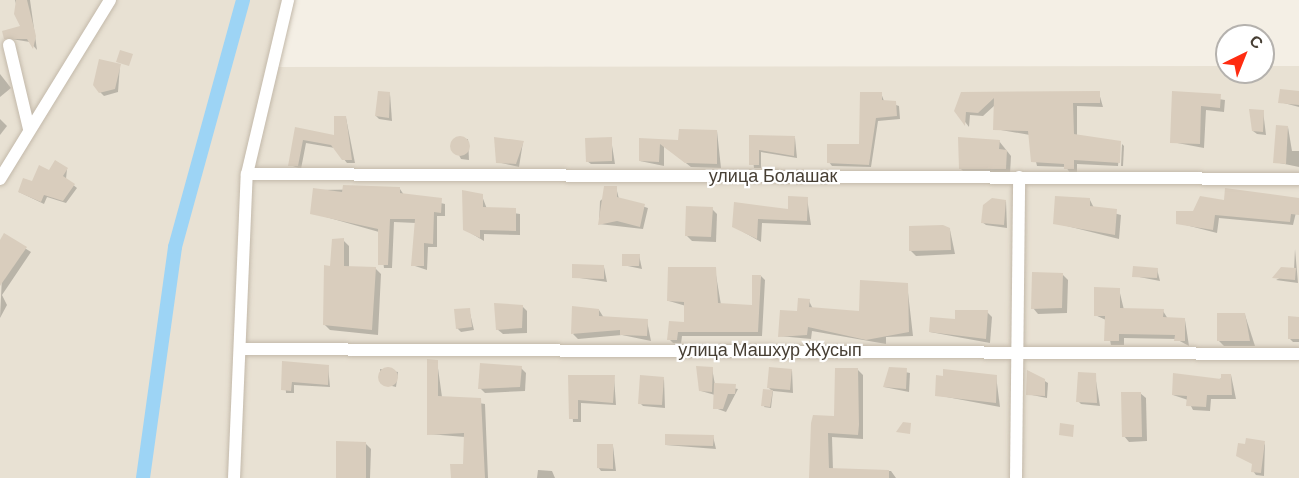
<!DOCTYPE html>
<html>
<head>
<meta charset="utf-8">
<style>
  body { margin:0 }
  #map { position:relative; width:1299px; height:478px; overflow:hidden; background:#f4efe5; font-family:"DM Sans",sans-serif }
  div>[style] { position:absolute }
  .residential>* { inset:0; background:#e8e1d3 }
  .shadow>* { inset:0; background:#0003 }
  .canal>* { height:14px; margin:-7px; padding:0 7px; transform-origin:7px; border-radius:7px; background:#9dd4f5 }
  .building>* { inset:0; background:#d9cdbd }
  .round { border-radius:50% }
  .roads { filter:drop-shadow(0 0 2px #c3b9aa) drop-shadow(0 0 2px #c3b9aa) }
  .minor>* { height:12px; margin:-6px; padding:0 6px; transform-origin:6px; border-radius:6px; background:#fff }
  span { translate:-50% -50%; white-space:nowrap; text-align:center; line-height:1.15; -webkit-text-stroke:4.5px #fff; paint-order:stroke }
  .street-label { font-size:18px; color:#473f34 }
  .north { position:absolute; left:1215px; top:24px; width:60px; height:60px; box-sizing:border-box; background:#fff; border:2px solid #b5b2ae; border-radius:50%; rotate:43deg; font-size:16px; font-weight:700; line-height:24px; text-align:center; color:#473f34 }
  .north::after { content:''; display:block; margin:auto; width:21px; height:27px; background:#ff2c11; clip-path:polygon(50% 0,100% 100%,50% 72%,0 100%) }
</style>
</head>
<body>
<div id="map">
  <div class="residential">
    <div style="clip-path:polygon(0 0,287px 0,272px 67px,1227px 66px,1227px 72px,1263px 72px,1263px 66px,1299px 66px,1299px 478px,0 478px)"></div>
  </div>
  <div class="shadow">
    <div style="clip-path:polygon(15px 0,30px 0,37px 50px,30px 42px,5px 38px,22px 27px)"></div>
    <div style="clip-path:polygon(120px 65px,118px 92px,104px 96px,100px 92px)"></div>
    <div style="clip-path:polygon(0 74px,11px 88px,0 97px)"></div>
    <div style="clip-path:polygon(1173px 92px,1225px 100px,1224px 112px,1206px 110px,1204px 148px,1172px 142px)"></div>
    <div style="clip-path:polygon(881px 93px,884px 101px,899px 106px,900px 119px,878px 121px,871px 167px,832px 166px,829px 162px,861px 146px)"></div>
    <div style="clip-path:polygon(962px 93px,1099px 93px,1103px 107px,1077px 106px,1077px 136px,1120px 142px,1118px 166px,1077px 164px,1077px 173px,1070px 173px,1066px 167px,1037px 166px,1030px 135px,995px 129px,995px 105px,983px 116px,970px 115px,969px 127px,956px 110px)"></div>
    <div style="clip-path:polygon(1299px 93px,1299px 107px,1280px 102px)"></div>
    <div style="clip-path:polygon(390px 94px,392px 121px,379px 119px,376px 116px)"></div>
    <div style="clip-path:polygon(1263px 111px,1266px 135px,1257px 134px,1253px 131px)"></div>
    <div style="clip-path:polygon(346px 118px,355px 163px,347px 163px,335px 148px,306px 143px,301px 169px,290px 165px,296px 129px,335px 136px)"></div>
    <div style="clip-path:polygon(0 119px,7px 126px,0 135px)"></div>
    <div style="clip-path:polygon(1288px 127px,1292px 151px,1299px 151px,1299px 167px,1275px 162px)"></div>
    <div style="clip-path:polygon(717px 131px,721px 168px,691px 167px,664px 146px,664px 166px,640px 161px,641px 140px,680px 141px)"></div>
    <div style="clip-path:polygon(750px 137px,795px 138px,797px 158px,761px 152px,761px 168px,754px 168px)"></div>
    <div style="clip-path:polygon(468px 139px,469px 160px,461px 159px,452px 142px)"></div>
    <div style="clip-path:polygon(611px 139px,615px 164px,591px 164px,587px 161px)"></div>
    <div style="clip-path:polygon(999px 141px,1011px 156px,1010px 174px,965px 173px,960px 168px)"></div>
    <div style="clip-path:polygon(523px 142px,519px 167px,497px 162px)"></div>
    <div style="clip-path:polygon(1122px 144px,1124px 146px,1123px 166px,1121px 166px)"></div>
    <div style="clip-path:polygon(67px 169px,66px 179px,77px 188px,66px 203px,47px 197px,44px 204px,19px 192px,50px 172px)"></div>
    <div style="clip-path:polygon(616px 187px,619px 199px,648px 208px,643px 229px,599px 224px,600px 201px)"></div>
    <div style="clip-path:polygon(400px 189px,404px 195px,445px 204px,445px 216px,437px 216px,437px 247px,428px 247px,427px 270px,412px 265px,416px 223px,394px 222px,392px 268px,384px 268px,379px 232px,312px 213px,314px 190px)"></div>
    <div style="clip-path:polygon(482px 196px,487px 209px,520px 214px,520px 235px,484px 234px,484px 241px,464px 229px)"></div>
    <div style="clip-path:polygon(807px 198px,811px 225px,762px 223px,761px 242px,733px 226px,735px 204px,789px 211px)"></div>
    <div style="clip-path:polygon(1090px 200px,1094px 208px,1121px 215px,1119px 239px,1055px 223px)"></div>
    <div style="clip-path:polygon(1299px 200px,1293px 225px,1219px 218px,1217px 233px,1178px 223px,1225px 201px)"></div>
    <div style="clip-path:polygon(1006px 201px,1007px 228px,986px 225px,982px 222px)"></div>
    <div style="clip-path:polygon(712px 209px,717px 214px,716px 242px,692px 241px,687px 236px)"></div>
    <div style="clip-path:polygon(950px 230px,955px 254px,916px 256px,910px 250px)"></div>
    <div style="clip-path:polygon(4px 235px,31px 252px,2px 295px,7px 305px,0 318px)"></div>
    <div style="clip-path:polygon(343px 240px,349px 246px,349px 268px,375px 268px,381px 274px,378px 335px,330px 330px,324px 324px,331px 267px)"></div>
    <div style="clip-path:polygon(1295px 249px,1298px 283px,1276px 280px,1294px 270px)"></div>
    <div style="clip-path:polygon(639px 255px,642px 269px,623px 265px)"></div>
    <div style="clip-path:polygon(604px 267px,607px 282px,573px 277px)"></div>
    <div style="clip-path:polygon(715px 269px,721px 305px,753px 307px,761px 276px,765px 280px,762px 336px,682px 336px,681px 344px,673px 343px,669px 339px,685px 323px,686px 306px,669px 301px)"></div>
    <div style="clip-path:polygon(1157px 269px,1160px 281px,1134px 276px)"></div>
    <div style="clip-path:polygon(1063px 275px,1068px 280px,1067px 313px,1038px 314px,1033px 308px)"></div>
    <div style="clip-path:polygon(907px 284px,913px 336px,886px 337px,886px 344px,812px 331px,811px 339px,779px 336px,809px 301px,813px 309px,861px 312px)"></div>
    <div style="clip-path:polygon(1119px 289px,1124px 310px,1163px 311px,1168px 319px,1185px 320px,1189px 346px,1176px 339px,1124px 338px,1124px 345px,1111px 345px,1106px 320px,1095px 315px)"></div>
    <div style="clip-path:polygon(522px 306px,527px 311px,527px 333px,503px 334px,497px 329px)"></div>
    <div style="clip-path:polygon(469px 309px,474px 330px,461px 332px,457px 328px)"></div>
    <div style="clip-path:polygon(599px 310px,604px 318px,647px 321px,651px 341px,622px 335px,578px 339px,573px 334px)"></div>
    <div style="clip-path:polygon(987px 312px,992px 317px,990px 343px,930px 332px)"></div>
    <div style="clip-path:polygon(1245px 315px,1255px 346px,1224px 346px,1219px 341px)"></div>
    <div style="clip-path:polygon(1299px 317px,1299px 342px,1293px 342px,1289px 338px)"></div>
    <div style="clip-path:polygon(437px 361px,442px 397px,485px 404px,488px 478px,451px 478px,452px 466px,464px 465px,465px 437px,428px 434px)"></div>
    <div style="clip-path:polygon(284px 363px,328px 366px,330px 387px,294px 385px,294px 393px,286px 393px)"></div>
    <div style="clip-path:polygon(521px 368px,526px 373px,525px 391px,485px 393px,480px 388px)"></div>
    <div style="clip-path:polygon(712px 368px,715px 385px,738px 389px,726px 412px,715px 408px,715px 395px,701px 391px)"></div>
    <div style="clip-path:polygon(380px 369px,398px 372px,396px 387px,380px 383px)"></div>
    <div style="clip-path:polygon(890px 369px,910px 373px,909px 392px,884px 387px)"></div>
    <div style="clip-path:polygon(792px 370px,793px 393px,773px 391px,771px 408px,764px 407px,772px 391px,769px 388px)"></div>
    <div style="clip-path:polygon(858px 370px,863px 375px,863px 439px,832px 437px,833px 470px,891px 471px,896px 478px,811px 478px,814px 416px,835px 418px)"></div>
    <div style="clip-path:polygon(1028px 371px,1048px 383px,1047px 398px,1027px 394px)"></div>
    <div style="clip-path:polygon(1095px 375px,1100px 406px,1081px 404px,1078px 401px)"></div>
    <div style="clip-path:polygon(1231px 375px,1236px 399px,1211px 399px,1210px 411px,1193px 410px,1188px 400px,1173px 395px)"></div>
    <div style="clip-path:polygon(996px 376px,1000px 407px,936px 395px,944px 377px)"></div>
    <div style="clip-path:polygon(570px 377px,614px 377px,616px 405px,581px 403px,581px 422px,573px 422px)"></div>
    <div style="clip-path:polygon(664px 379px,665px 408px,643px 406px,640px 403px)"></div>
    <div style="clip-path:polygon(1140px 393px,1146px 398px,1147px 441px,1129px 442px,1124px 436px)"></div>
    <div style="clip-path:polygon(713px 436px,716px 449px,666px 445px)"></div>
    <div style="clip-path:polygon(365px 443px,371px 449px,370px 478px,337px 478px)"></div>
    <div style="clip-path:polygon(1265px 443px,1264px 476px,1256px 475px,1253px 471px)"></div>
    <div style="clip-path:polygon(613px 446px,616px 471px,601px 471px,598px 467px)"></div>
    <div style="clip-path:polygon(538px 470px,552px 471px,555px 478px,537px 478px)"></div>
  </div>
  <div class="canal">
    <div style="left:143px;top:478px;width:233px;rotate:-82.1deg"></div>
    <div style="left:175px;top:247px;width:256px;rotate:-74.6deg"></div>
  </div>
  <div class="building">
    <div style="clip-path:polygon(16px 0,27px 0,36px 36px,33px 49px,27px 39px,4px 39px,2px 31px,20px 26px,14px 14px)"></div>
    <div style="clip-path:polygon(120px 50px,133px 54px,129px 66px,116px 62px)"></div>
    <div style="clip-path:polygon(99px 59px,121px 64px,115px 89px,99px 93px,93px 85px)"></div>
    <div style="clip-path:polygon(1280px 89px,1299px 91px,1299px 105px,1278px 103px)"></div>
    <div style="clip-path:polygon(378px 91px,390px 92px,389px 118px,375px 116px)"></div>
    <div style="clip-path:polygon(1100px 91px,1100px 103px,1073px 103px,1074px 134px,1121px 141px,1120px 163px,1074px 160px,1074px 169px,1064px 169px,1064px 164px,1031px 162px,1028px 131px,993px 130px,994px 98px,978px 113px,966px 112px,965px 126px,954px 111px,961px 92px)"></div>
    <div style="clip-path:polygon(1172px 91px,1221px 94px,1220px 108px,1201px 106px,1200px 144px,1170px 143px)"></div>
    <div style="clip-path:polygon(860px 92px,882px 92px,882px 100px,896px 101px,897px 116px,876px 118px,869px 165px,827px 163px,827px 144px,859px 144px)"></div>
    <div style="clip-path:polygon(1249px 109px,1264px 110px,1263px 132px,1252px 131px)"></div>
    <div style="clip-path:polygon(334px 116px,346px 116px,352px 160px,342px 160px,331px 145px,303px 140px,298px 166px,288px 166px,295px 127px,334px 135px)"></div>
    <div style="clip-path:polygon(1276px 125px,1288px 126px,1286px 164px,1273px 163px)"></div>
    <div style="clip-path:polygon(679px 129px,717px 130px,717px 164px,685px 163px,660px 144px,659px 162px,639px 161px,639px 138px,678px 140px)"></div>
    <div style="clip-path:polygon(749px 135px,795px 136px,794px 156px,759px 150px,759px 165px,749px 165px)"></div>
    <div class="round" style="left:450px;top:136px;width:20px;height:20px"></div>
    <div style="clip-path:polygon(494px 137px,524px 141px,516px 164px,496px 163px)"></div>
    <div style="clip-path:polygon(612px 137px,612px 161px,586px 162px,585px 138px)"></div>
    <div style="clip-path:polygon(958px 137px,1000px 140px,999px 149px,1007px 150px,1006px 169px,959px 169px)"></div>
    <div style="clip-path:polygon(55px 160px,68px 168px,63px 176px,75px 184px,63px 201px,44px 195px,41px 202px,18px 192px,23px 178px,32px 181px,39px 165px,49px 170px)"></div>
    <div style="clip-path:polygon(343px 185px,400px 187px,400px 193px,442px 198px,441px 213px,434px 212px,433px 244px,424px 243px,424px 266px,411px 266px,415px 219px,390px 219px,388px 265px,378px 265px,378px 229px,310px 214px,313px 188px,342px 192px)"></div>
    <div style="clip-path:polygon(604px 186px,617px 186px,617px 197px,645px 204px,640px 227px,617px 221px,598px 225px)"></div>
    <div style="clip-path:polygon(1225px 188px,1299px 198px,1299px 215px,1291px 214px,1290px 222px,1215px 215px,1213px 230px,1176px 224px,1176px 211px,1193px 211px,1200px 196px,1224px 200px)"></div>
    <div style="clip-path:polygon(462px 190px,483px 194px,483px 207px,516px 208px,516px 231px,480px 230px,480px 238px,463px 230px)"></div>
    <div style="clip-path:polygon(788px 196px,808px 197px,807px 221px,758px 219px,757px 239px,732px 227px,734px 202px,788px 209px)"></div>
    <div style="clip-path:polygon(1055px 196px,1090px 198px,1090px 206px,1117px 209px,1115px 235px,1053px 224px)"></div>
    <div style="clip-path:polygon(992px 198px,1006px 200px,1004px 225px,981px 223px,983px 205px)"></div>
    <div style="clip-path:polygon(686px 206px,713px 207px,711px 237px,685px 236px)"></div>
    <div style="clip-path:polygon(943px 225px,950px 228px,951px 250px,909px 251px,909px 226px)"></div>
    <div style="clip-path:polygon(4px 233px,27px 247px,0 286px,0 240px)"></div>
    <div style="clip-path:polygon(344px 238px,344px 266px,376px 267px,372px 330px,323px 325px,324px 265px,330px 266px,332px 239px)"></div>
    <div style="clip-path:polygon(622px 254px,640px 254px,639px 266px,622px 266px)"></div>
    <div style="clip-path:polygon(572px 264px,604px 265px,604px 279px,572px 278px)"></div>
    <div style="clip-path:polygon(1133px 266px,1158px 268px,1157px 278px,1132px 277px)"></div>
    <div style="clip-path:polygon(668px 267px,716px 267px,718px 303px,752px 305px,752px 275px,761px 275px,758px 332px,678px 332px,677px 340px,667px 340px,669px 321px,684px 322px,684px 302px,667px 301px)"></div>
    <div style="clip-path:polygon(1281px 267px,1296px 268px,1295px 280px,1272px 278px)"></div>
    <div style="clip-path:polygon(1032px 272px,1063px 273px,1062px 308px,1031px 309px)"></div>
    <div style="clip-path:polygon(860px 280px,908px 283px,909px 332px,866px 340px,808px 327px,807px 335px,778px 337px,780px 310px,797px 311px,798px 298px,810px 299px,809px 307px,859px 311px)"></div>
    <div style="clip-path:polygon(1094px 287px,1120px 288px,1120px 308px,1164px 309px,1163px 317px,1185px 318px,1185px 341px,1174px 341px,1175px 335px,1119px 334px,1119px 341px,1104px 341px,1105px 316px,1094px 316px)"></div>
    <div style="clip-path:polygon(494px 303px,523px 305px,522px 328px,496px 330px)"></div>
    <div style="clip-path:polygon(572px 306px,599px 309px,599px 316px,648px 319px,647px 336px,620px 335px,620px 330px,571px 334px)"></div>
    <div style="clip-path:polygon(470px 308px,472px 327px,456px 329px,454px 309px)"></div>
    <div style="clip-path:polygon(955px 310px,988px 310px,986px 339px,929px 332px,930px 317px,955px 319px)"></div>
    <div style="clip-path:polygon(1217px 313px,1245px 313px,1250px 341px,1217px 341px)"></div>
    <div style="clip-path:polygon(1288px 316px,1299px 317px,1299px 339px,1288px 339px)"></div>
    <div style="clip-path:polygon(427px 359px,438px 360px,438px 396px,481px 398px,485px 478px,451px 478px,450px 464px,463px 464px,464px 433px,427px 435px)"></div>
    <div style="clip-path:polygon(282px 361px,329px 365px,328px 385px,292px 382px,291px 391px,281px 390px)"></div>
    <div style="clip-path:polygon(480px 363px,522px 366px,520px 387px,478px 389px)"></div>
    <div style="clip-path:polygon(696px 366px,713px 367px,712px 392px,699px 391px)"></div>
    <div class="round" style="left:378px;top:367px;width:20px;height:20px"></div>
    <div style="clip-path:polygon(769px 367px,792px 369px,790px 390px,767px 388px)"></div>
    <div style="clip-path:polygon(889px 367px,907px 368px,906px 389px,883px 387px)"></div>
    <div style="clip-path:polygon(835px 368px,858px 368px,859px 425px,858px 435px,828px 433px,829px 468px,889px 470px,889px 478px,809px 478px,811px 423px,813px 415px,834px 416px)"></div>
    <div style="clip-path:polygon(943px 369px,997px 375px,996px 403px,935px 396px,936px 375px,943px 376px)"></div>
    <div style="clip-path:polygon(1027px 370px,1045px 379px,1045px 396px,1026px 395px)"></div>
    <div style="clip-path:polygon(1078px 372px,1096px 373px,1097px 403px,1076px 402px)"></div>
    <div style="clip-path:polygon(1173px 373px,1221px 379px,1221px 374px,1231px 374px,1232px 395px,1207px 395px,1206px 407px,1186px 406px,1187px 396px,1172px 395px)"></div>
    <div style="clip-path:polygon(568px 375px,615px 375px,613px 403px,578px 400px,578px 419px,569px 419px)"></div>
    <div style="clip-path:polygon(640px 375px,664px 377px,662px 405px,638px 404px)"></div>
    <div style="clip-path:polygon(714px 383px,736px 384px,735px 394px,728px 394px,723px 409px,713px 409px)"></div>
    <div style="clip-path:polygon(763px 389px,773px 390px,770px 407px,761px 406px)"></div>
    <div style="clip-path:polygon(1121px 392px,1141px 392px,1142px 437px,1122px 437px)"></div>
    <div style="clip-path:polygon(903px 422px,911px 423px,910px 434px,896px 432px)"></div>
    <div style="clip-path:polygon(1060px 423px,1074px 425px,1073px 437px,1059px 435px)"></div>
    <div style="clip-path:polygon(665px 434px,714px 435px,713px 446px,665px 445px)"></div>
    <div style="clip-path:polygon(1246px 438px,1265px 441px,1261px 473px,1251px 472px,1252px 464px,1236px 456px,1238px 443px,1245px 444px)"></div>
    <div style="clip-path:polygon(336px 441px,366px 442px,366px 478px,336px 478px)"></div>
    <div style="clip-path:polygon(597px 444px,613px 444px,613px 469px,597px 468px)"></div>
  </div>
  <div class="roads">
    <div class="minor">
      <div style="left:9px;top:45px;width:86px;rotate:76.6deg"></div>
      <div style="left:247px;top:174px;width:1052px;rotate:0.27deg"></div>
      <div style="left:0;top:179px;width:210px;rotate:-58.4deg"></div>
      <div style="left:241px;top:349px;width:1058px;rotate:0.27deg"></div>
      <div style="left:234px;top:478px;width:304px;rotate:-87.6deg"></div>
      <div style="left:247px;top:174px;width:179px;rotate:-76.7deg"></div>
      <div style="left:1016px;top:478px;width:301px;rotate:-89.4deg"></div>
    </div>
  </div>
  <div class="street-label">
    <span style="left:773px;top:176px">улица Болашак</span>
    <span style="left:770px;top:350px">улица Машхур Жусып</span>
  </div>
  <div class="north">С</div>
</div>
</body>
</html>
